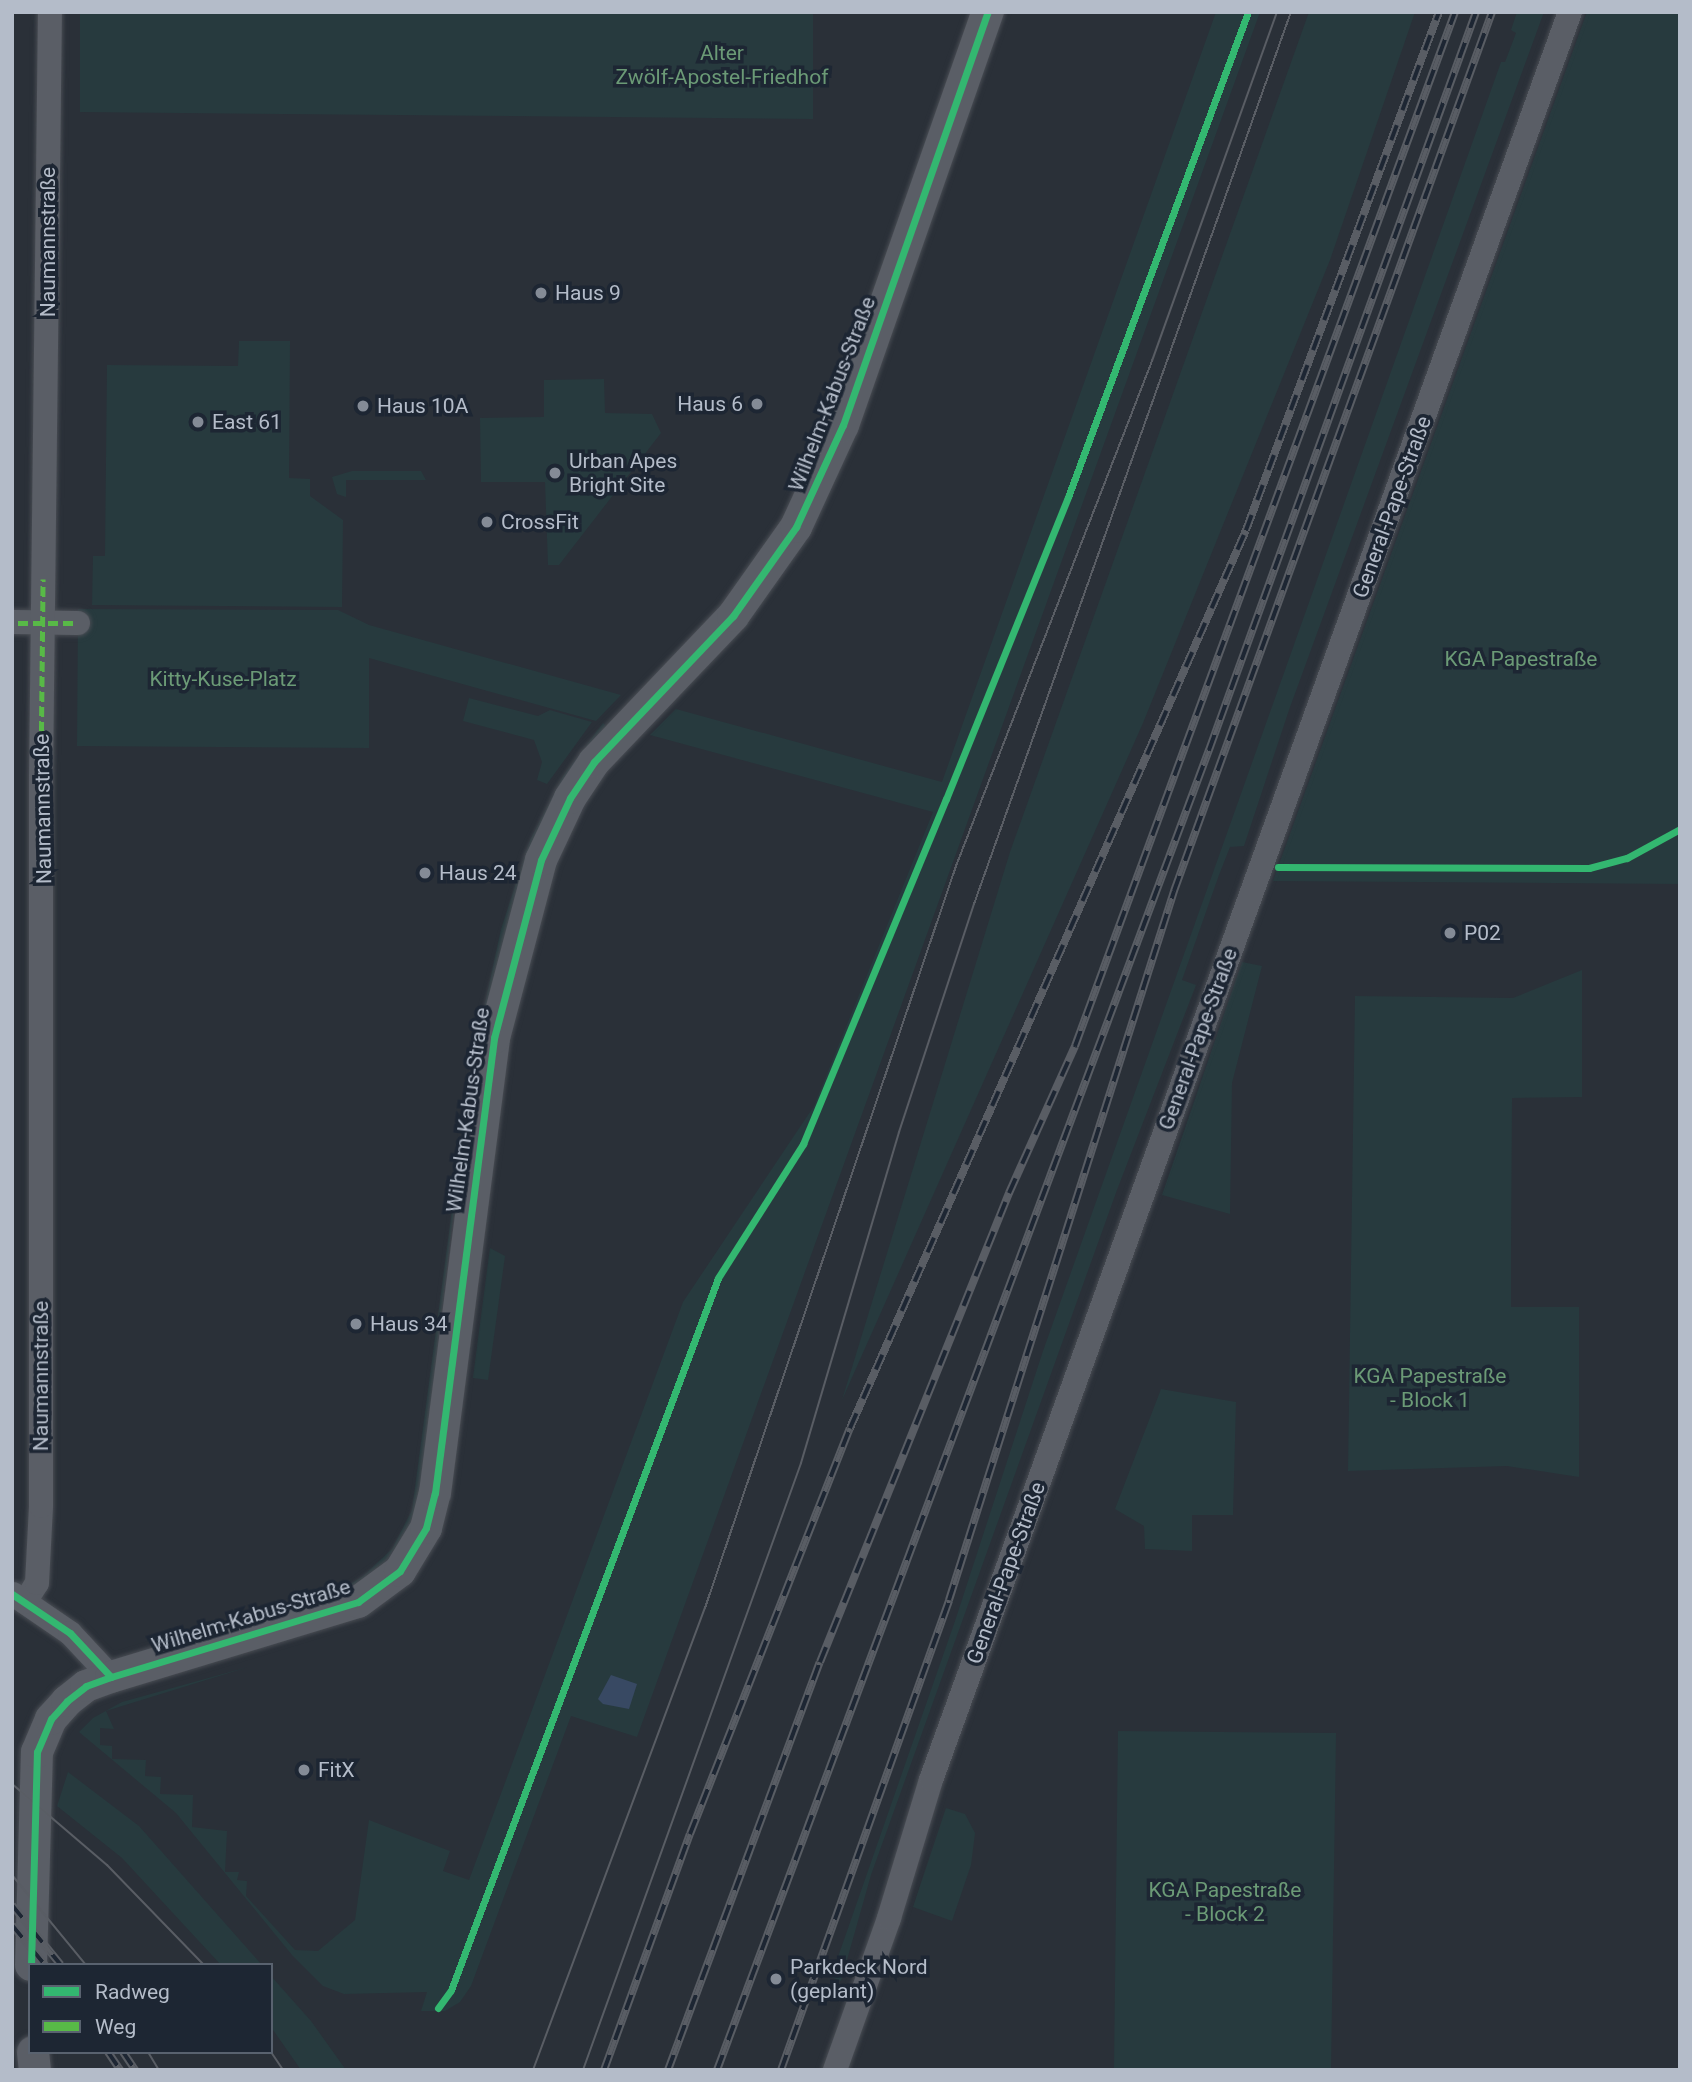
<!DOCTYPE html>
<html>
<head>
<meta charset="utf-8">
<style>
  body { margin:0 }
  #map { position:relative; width:1692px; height:2082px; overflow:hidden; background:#2a3038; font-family:Roboto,sans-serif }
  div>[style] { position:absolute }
  .green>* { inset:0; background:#273a3e }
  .water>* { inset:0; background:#384963 }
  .roads { filter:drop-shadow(0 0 2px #484c53) drop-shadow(0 0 2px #484c53) }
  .minor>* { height:24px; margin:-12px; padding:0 12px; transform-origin:12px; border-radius:12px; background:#5a5e66 }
  .tertiary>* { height:32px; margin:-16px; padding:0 16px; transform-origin:16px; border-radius:16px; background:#5a5e66 }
  .tram>* { height:2px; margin:-1px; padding:0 1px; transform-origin:1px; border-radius:1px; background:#595d64 }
  .rail>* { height:8px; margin-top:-4px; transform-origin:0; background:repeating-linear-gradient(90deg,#1d2633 0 16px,#595d64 0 32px); box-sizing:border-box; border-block:2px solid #595d64 }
  .quiet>* { height:5px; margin-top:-2.5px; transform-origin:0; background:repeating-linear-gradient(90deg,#58b947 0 10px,transparent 0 15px) }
  .cycleway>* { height:7px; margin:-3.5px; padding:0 3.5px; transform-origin:3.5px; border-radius:3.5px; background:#33b770 }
  .dots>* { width:19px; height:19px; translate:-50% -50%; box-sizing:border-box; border:4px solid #1d2633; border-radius:50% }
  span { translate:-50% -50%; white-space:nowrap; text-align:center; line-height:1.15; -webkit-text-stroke:7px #1d2633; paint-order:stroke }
  .park-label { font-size:21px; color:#6b9a76 }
  .street-label { font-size:21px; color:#b4bcc9 }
  .poi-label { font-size:21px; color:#b4bcc9 }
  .left { translate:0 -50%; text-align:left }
  .right { translate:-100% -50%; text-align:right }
  .frame { position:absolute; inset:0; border:14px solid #b4bcc9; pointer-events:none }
  .legend { position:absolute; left:28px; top:1963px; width:245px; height:91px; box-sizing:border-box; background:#1d2633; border:2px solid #59626f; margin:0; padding:9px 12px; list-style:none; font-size:21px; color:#b4bcc9 }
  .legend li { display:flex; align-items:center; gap:14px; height:35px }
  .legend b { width:35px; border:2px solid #59626f }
</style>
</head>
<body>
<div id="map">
  <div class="green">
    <div style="clip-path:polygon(80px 12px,813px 12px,813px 119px,80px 112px)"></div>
    <div style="clip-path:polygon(1216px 12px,1260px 12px,637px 1737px,571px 1716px,471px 1986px,460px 2002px,445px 2011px,421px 2011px,427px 1992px,344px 1994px,323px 1986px,292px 1955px,176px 1813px,79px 1732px,93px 1718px,122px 1702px,248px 1667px,106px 1711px,114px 1729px,100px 1728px,100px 1745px,112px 1746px,112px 1759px,146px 1760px,145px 1776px,161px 1777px,160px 1794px,193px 1795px,192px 1827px,227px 1831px,225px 1872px,239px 1872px,237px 1880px,247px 1881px,246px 1896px,295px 1950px,318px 1951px,355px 1920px,369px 1820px,450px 1851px,443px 1871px,469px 1880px,683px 1302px,814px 1106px,933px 812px,650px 735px,676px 709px,942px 782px)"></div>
    <div style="clip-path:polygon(1309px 12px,1415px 12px,1330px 260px,1143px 723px,842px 1400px,1010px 852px)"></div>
    <div style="clip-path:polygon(1517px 12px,1544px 12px,1289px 710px,1244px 846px,1230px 847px,1219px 875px,1182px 980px,1196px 985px,1117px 1190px,871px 1875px,841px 1981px,831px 1977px,955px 1621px,1043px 1351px,1501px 62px,1505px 62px,1516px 33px,1511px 30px)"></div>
    <div style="clip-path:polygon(1587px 12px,1680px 12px,1680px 884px,1273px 881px)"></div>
    <div style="clip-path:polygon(239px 341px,290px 341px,289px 478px,310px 479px,310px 496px,343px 520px,342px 607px,92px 605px,93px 556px,105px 556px,107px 365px,238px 366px)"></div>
    <div style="clip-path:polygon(604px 379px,605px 413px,652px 414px,661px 433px,559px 565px,548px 565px,545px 482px,481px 482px,480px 418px,544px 417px,544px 380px)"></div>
    <div style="clip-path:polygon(352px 471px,421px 471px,426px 480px,346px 480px,346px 497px,337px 494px,332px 477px)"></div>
    <div style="clip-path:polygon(78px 609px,338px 610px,369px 625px,621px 695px,596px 721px,369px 658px,369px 748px,77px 746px)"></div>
    <div style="clip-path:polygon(469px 698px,538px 716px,550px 710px,592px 722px,547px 784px,537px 780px,542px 762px,534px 740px,463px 721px)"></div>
    <div style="clip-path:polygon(603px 723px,606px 726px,593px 741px,523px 870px,475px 1050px,501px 929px,530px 840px,563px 776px)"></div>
    <div style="clip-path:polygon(1242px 962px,1262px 966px,1232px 1083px,1230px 1214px,1162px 1195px)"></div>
    <div style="clip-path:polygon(1582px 970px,1582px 1097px,1512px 1098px,1511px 1252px,1511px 1307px,1579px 1307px,1579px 1477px,1507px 1466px,1348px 1471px,1355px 996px,1513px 998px)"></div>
    <div style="clip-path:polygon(469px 1083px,421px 1487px,412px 1521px,387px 1560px,350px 1588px,269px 1614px,268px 1610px,344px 1588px,363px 1576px,392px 1549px,412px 1510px)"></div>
    <div style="clip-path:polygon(490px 1248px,505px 1256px,488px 1380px,473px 1378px)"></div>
    <div style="clip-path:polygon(1161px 1389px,1236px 1402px,1233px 1515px,1192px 1515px,1192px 1551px,1145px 1549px,1144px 1526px,1115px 1509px)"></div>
    <div style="clip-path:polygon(1118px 1731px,1336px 1733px,1331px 2070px,1114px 2070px)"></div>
    <div style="clip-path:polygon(68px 1772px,139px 1826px,262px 1965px,221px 1965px,122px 1858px,57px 1806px)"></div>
    <div style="clip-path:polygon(946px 1808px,965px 1814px,975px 1833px,971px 1865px,952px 1921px,913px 1907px)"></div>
    <div style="clip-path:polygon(271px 1976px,311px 2021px,346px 2070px,301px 2070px,271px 2027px)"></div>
  </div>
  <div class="water">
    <div style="clip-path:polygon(611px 1675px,637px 1684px,629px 1709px,603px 1704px,598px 1699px)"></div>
  </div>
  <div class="roads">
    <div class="minor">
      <div style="left:12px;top:622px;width:66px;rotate:0.9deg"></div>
      <div style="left:13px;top:1594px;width:69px;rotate:34.4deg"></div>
      <div style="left:70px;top:1633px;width:60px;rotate:47deg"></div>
      <div style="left:25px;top:1602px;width:22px;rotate:-58deg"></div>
      <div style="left:37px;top:1583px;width:77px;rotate:-87deg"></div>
      <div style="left:41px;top:1506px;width:730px;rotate:-90deg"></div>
      <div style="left:41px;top:776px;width:764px;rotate:-89.33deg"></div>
      <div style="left:835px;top:2070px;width:161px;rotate:-70.4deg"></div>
      <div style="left:889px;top:1918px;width:144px;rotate:-73.1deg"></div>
      <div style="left:931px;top:1780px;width:1880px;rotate:-70.13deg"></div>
    </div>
    <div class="tertiary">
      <div style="left:31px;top:1965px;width:213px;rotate:-88.4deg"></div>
      <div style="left:37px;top:1752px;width:36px;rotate:-67deg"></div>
      <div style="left:51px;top:1719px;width:24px;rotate:-48deg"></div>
      <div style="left:67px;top:1701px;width:24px;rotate:-38deg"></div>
      <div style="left:86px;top:1686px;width:27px;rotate:-20deg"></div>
      <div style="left:111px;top:1677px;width:258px;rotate:-16.9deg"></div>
      <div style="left:358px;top:1602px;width:52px;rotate:-36.4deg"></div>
      <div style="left:400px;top:1571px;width:50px;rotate:-58.8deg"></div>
      <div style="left:426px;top:1528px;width:36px;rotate:-76deg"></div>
      <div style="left:435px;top:1493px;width:459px;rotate:-82.6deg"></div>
      <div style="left:494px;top:1038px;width:184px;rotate:-75.2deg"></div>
      <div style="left:541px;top:860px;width:68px;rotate:-64.9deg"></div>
      <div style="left:570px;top:798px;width:43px;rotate:-56.3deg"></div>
      <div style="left:594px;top:762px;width:202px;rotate:-46.4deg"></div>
      <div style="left:733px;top:616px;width:109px;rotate:-54.7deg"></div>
      <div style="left:796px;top:527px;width:112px;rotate:-65.3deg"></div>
      <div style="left:843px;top:425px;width:438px;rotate:-70.7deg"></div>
      <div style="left:33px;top:2052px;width:18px;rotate:84deg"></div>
    </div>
  </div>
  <div class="tram">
    <div style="left:12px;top:1784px;width:125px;rotate:40.5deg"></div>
    <div style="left:107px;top:1865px;width:139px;rotate:45.9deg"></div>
    <div style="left:12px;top:1875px;width:117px;rotate:50.6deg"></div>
    <div style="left:148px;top:2052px;width:21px;rotate:59deg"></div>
    <div style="left:271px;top:2052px;width:22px;rotate:56deg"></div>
    <div style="left:533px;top:2070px;width:493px;rotate:-69.6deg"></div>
    <div style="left:705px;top:1608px;width:783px;rotate:-71.31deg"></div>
    <div style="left:956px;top:866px;width:542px;rotate:-68.79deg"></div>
    <div style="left:1152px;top:361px;width:371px;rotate:-70.3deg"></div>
    <div style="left:583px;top:2070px;width:645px;rotate:-70.24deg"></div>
    <div style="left:801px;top:1463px;width:345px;rotate:-73.5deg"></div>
    <div style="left:899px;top:1132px;width:240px;rotate:-71.8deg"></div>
    <div style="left:974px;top:904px;width:947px;rotate:-70.44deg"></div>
  </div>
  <div class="rail">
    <div style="left:12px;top:1905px;width:77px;rotate:50.8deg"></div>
    <div style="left:12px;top:1925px;width:52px;rotate:50.5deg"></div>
    <div style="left:108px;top:2052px;width:22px;rotate:56deg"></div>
    <div style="left:123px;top:2052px;width:22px;rotate:56deg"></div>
    <div style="left:604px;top:2070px;width:251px;rotate:-70deg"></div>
    <div style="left:690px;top:1834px;width:436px;rotate:-68.5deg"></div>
    <div style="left:850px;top:1428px;width:981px;rotate:-66.2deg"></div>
    <div style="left:1246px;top:530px;width:553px;rotate:-69.57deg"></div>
    <div style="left:668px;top:2070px;width:435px;rotate:-69.6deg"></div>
    <div style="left:820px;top:1662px;width:506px;rotate:-68.05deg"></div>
    <div style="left:1009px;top:1193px;width:161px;rotate:-65.8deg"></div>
    <div style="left:1075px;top:1046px;width:1102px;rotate:-69.82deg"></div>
    <div style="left:717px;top:2070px;width:1409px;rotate:-69.56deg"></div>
    <div style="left:1209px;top:750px;width:785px;rotate:-70.11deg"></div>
    <div style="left:781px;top:2070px;width:499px;rotate:-70.3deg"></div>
    <div style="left:949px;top:1600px;width:744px;rotate:-72.39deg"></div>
    <div style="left:1174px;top:891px;width:935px;rotate:-70.11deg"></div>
  </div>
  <div class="quiet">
    <div style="left:18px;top:623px;width:60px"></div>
    <div style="left:41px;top:776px;width:197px;rotate:-89.4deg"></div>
  </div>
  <div class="cycleway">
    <div style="left:1278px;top:867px;width:311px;rotate:0.2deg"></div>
    <div style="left:1589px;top:868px;width:39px;rotate:-15deg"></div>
    <div style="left:1627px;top:858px;width:60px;rotate:-28.7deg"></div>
    <div style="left:12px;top:1594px;width:70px;rotate:33.9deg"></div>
    <div style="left:70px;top:1633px;width:60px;rotate:47deg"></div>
    <div style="left:31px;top:1965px;width:213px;rotate:-88.4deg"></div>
    <div style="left:37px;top:1752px;width:36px;rotate:-67deg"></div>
    <div style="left:51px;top:1719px;width:24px;rotate:-48deg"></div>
    <div style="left:67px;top:1701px;width:24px;rotate:-38deg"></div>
    <div style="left:86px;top:1686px;width:27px;rotate:-20deg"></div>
    <div style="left:111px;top:1677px;width:258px;rotate:-16.9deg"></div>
    <div style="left:358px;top:1602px;width:52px;rotate:-36.4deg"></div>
    <div style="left:400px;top:1571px;width:50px;rotate:-58.8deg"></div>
    <div style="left:426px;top:1528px;width:36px;rotate:-76deg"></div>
    <div style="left:435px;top:1493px;width:459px;rotate:-82.6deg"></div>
    <div style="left:494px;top:1038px;width:184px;rotate:-75.2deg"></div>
    <div style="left:541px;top:860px;width:68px;rotate:-64.9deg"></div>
    <div style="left:570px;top:798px;width:43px;rotate:-56.3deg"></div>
    <div style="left:594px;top:762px;width:202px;rotate:-46.4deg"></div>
    <div style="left:733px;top:616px;width:109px;rotate:-54.7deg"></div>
    <div style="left:796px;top:527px;width:112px;rotate:-65.3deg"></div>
    <div style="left:843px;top:425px;width:438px;rotate:-70.7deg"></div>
    <div style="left:438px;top:2008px;width:22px;rotate:-54deg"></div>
    <div style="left:451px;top:1990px;width:760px;rotate:-69.44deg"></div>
    <div style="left:718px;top:1278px;width:159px;rotate:-57.6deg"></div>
    <div style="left:803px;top:1144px;width:373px;rotate:-67.5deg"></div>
    <div style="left:946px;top:799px;width:326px;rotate:-68deg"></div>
    <div style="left:1068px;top:497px;width:517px;rotate:-69.64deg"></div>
  </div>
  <div class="dots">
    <div style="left:541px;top:293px;background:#848b96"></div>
    <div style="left:757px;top:404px;background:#848b96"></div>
    <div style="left:363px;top:406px;background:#848b96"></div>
    <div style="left:198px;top:422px;background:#848b96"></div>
    <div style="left:555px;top:473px;background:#848b96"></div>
    <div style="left:487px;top:522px;background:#848b96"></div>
    <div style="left:425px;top:873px;background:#848b96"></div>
    <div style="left:1450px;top:933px;background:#848b96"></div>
    <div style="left:356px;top:1324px;background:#848b96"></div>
    <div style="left:304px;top:1770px;background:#848b96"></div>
    <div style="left:776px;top:1979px;background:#848b96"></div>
  </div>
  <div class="park-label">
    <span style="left:722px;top:65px">Alter<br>Zwölf-Apostel-Friedhof</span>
    <span style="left:1521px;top:659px">KGA Papestraße</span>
    <span style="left:223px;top:679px">Kitty-Kuse-Platz</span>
    <span style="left:1430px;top:1388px">KGA Papestraße<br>- Block 1</span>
    <span style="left:1225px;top:1902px">KGA Papestraße<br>- Block 2</span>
  </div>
  <div class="street-label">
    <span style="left:48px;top:242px;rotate:-90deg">Naumannstraße</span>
    <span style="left:832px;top:394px;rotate:-69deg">Wilhelm-Kabus-Straße</span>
    <span style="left:1392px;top:507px;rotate:-70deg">General-Pape-Straße</span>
    <span style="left:43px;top:809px;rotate:-91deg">Naumannstraße</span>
    <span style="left:1198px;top:1039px;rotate:-70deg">General-Pape-Straße</span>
    <span style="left:468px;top:1110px;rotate:-82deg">Wilhelm-Kabus-Straße</span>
    <span style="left:41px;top:1376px;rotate:-90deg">Naumannstraße</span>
    <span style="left:1006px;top:1573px;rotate:-70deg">General-Pape-Straße</span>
    <span style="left:251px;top:1616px;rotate:-17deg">Wilhelm-Kabus-Straße</span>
  </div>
  <div class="poi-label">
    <span class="left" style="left:555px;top:293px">Haus 9</span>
    <span class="right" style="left:743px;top:404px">Haus 6</span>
    <span class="left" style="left:377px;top:406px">Haus 10A</span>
    <span class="left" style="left:212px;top:422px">East 61</span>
    <span class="left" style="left:569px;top:473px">Urban Apes<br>Bright Site</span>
    <span class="left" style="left:501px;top:522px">CrossFit</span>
    <span class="left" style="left:439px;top:873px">Haus 24</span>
    <span class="left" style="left:1464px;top:933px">P02</span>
    <span class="left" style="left:370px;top:1324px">Haus 34</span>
    <span class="left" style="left:318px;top:1770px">FitX</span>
    <span class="left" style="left:790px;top:1979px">Parkdeck Nord<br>(geplant)</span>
  </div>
  <div class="frame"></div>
  <ul class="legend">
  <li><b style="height:9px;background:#33b770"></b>Radweg</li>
  <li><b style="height:9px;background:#58b947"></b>Weg</li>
  </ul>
</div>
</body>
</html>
